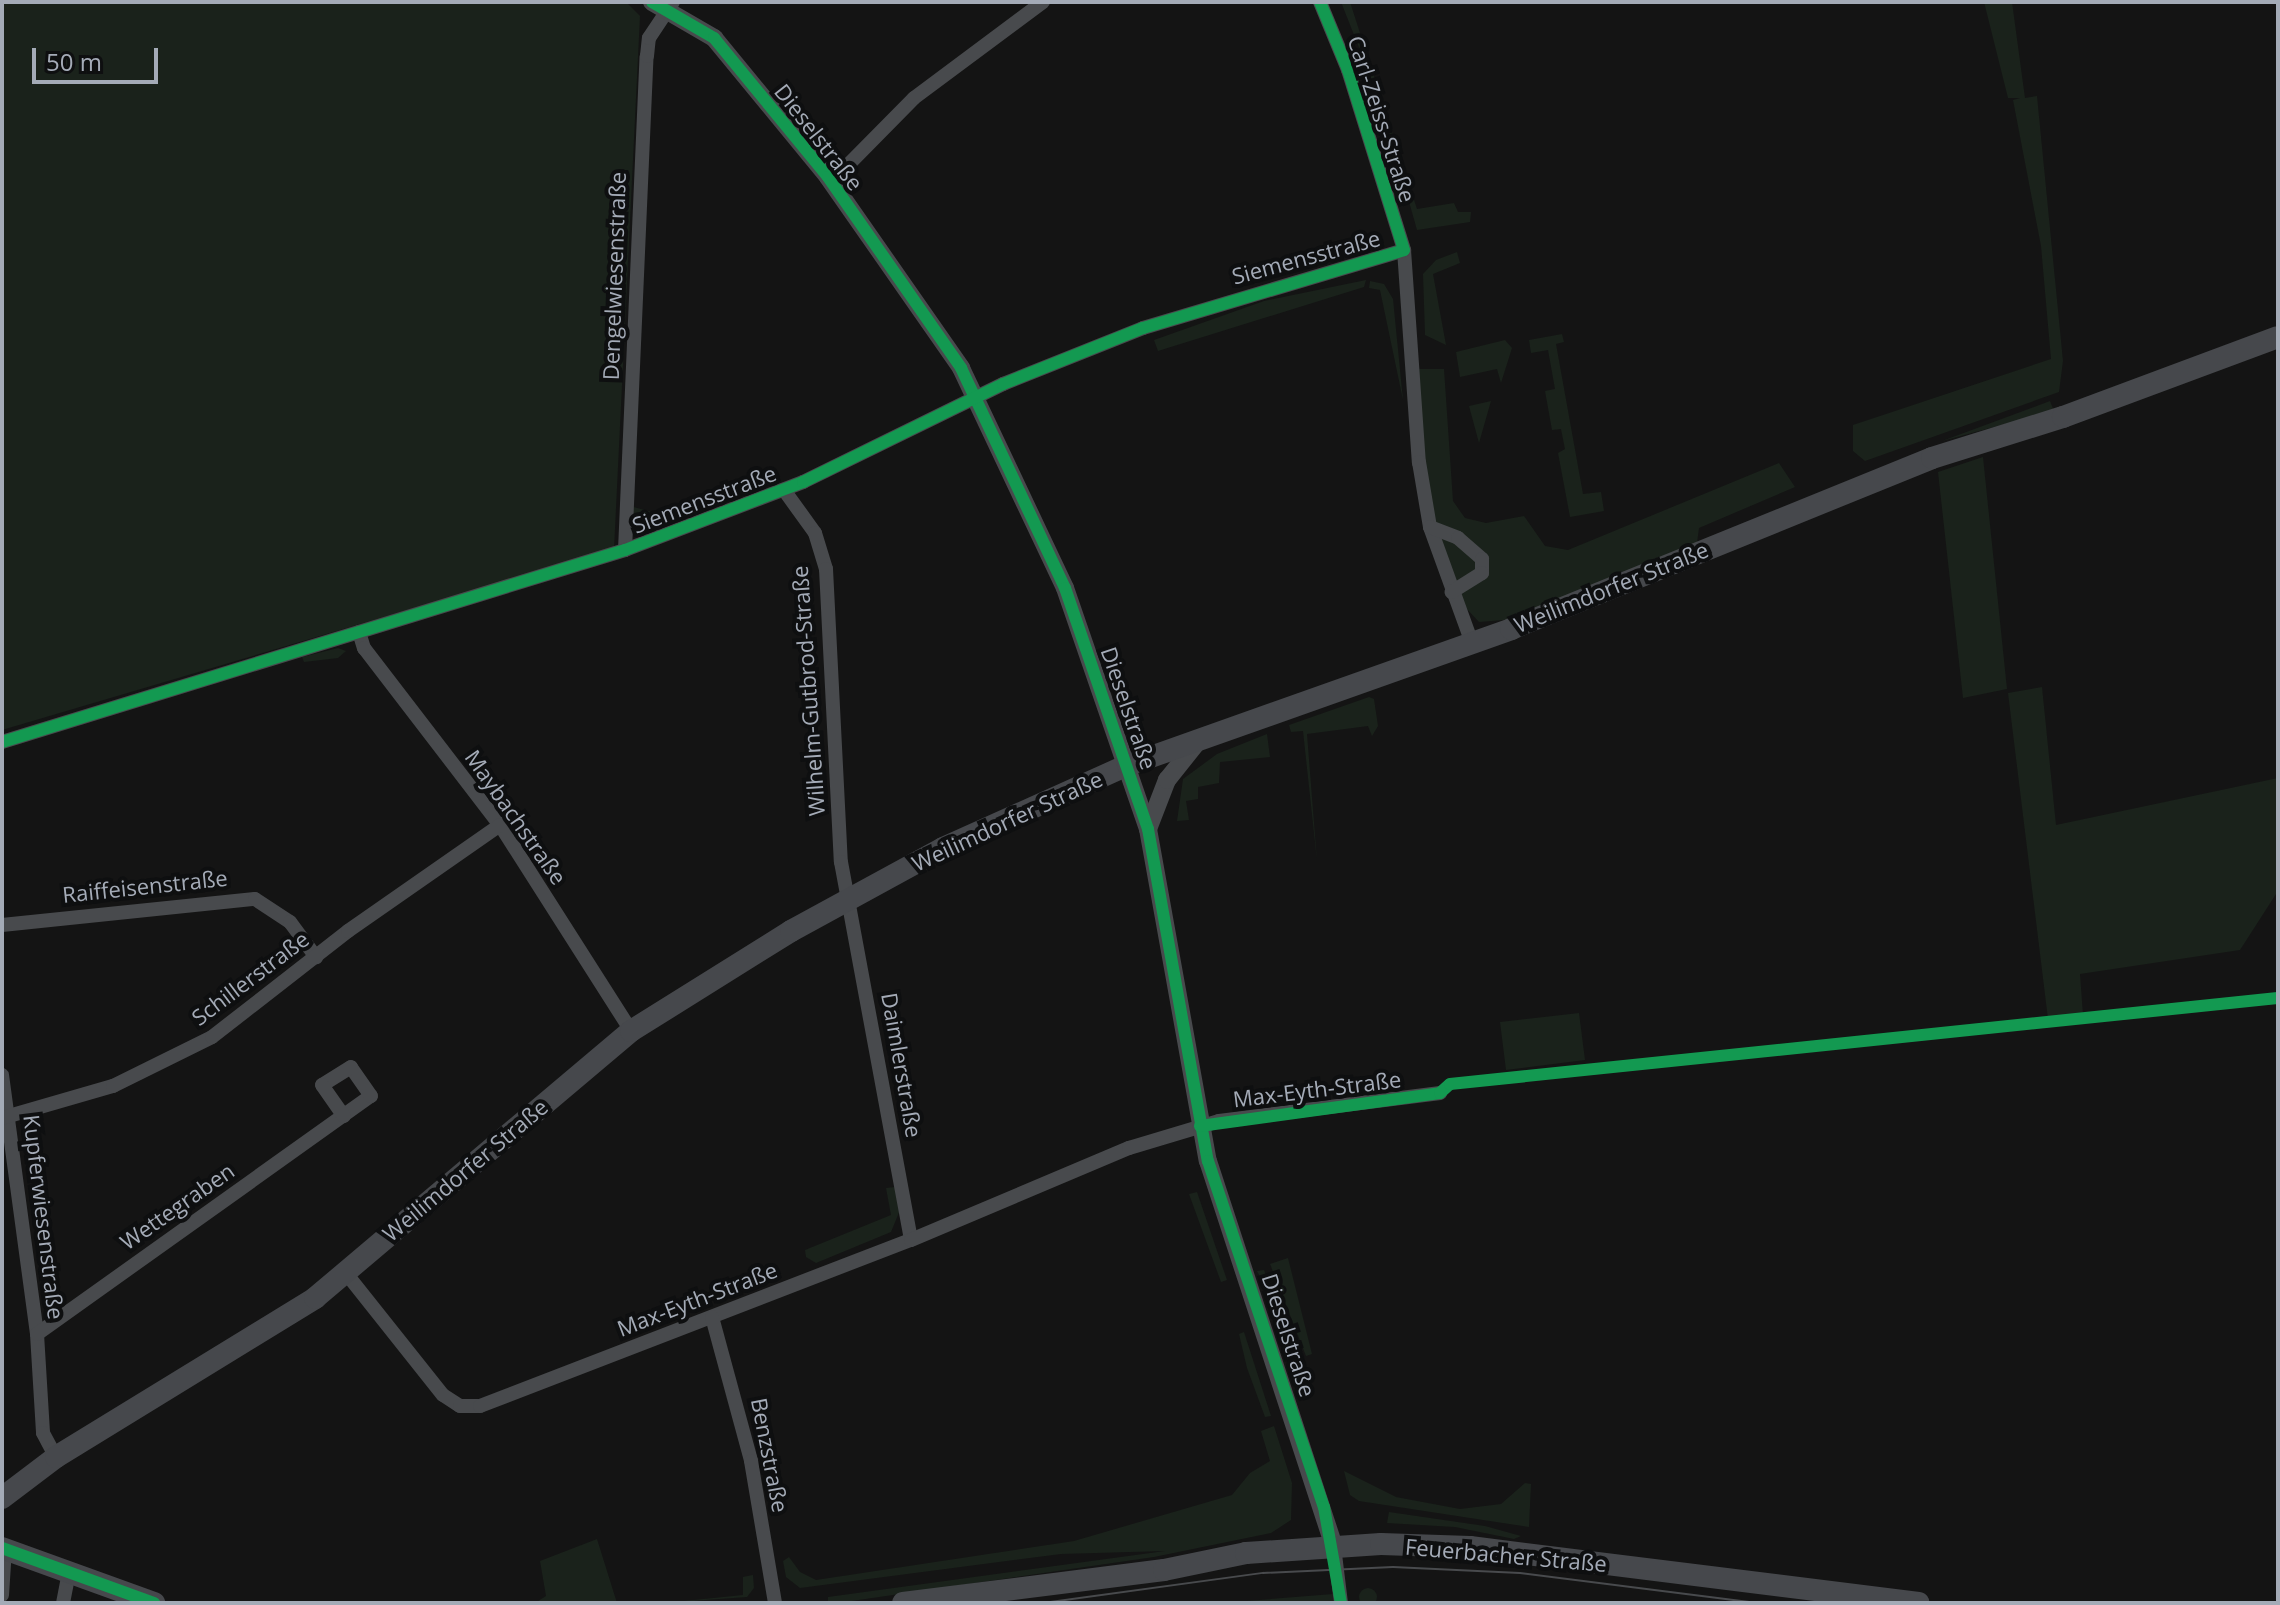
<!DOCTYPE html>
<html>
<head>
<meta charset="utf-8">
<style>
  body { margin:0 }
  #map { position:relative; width:2280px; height:1605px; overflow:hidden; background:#141414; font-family:"Open Sans",sans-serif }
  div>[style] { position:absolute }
  .green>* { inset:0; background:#1a221b }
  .round { border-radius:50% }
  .minor>* { height:14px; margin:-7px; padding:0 7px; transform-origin:7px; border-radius:7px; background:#484a4d }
  .tertiary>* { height:18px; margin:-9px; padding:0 9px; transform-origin:9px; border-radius:9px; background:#484a4d }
  .secondary>* { height:22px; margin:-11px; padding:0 11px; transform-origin:11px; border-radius:11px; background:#46484c }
  .tram>* { height:2px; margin:-1px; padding:0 1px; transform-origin:1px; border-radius:1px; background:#484a4d }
  .cycleway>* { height:12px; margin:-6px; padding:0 6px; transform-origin:6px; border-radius:6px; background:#139951 }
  span { translate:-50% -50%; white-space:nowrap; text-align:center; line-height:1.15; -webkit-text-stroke:8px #0e0f10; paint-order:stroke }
  .street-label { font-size:22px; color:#a4abb7 }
  .frame { position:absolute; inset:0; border:4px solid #a4abb7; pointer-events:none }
  .scale { position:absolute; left:32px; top:48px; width:126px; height:36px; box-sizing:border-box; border:4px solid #a4abb7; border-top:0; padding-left:10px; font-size:24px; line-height:28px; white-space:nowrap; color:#a4abb7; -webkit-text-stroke:6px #0e0f10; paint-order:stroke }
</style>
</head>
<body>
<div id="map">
  <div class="green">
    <div style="clip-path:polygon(2px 2px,626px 2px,640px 16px,614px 549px,2px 730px)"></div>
    <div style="clip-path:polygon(1341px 2px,1350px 2px,1417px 209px,1454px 203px,1458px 212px,1471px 212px,1470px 222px,1417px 230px,1381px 103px)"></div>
    <div style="clip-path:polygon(1984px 2px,2012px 2px,2025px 98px,2037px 96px,2063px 361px,2059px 392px,1865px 461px,1853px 451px,1853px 425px,2051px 359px,2041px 246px,2013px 100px,2020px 98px,2008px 98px)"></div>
    <div style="clip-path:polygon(1457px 252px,1460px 263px,1433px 274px,1446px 345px,1425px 335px,1423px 274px,1436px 260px)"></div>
    <div style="clip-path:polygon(1366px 280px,1364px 287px,1158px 351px,1154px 340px,1264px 301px)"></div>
    <div style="clip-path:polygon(1370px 281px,1384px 284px,1393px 299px,1403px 400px,1380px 290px,1369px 288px)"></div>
    <div style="clip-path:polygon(1562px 334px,1564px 342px,1556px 344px,1583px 494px,1601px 492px,1604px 511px,1570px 517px,1558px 453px,1565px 449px,1561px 429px,1552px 430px,1545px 391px,1555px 389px,1548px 350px,1531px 353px,1529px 340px)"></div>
    <div style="clip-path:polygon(1505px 340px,1512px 348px,1501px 383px,1497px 369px,1460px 377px,1456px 352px)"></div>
    <div style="clip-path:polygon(1414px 369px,1444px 369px,1453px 501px,1465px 518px,1486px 523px,1524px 516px,1545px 546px,1568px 550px,1779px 463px,1795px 487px,1699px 528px,1697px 543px,1542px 617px,1479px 622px,1451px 592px,1430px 527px)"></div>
    <div style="clip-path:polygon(1491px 401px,1479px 443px,1469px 406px)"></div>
    <div style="clip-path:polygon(2050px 401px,2054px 411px,1942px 441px)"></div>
    <div style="clip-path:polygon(1983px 457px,2007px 689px,1963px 698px,1938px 472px)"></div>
    <div style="clip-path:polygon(630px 506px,681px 520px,655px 529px,629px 522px)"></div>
    <div style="clip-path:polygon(338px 648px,346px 651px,338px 658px,304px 662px,302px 657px)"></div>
    <div style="clip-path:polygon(2042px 687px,2056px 825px,2278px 778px,2278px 891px,2240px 950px,2080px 974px,2083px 1015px,2048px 1019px,2008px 693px)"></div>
    <div style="clip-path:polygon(1369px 697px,1374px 699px,1378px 726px,1372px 736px,1368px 726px,1307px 734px,1317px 861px,1303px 731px,1291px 732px,1289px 725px)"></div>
    <div style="clip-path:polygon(1267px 734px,1270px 757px,1220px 762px,1219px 783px,1198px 787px,1198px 799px,1186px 801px,1189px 820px,1177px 821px,1183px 779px,1217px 754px)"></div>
    <div style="clip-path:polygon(1579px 1013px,1585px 1060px,1506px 1070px,1500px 1022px)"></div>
    <div style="clip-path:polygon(895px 1187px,900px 1210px,891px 1232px,816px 1263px,806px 1257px,805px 1250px,891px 1215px,886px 1188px)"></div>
    <div style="clip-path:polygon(1197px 1192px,1227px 1280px,1221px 1282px,1189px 1194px)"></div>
    <div style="clip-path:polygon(1288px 1258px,1312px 1354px,1306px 1356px,1270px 1264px)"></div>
    <div style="clip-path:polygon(1264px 1270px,1287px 1328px,1257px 1271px)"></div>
    <div style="clip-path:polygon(1244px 1332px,1271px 1416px,1265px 1417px,1247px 1368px,1239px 1334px)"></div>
    <div style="clip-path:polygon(1274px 1426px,1292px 1483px,1291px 1520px,1271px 1533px,1154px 1557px,838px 1603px,828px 1603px,828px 1597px,1165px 1551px,1061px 1554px,800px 1588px,786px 1577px,783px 1561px,789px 1557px,800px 1572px,816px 1580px,1074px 1541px,1232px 1495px,1250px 1473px,1270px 1461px,1261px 1431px)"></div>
    <div style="clip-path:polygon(1344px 1471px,1396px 1497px,1460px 1509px,1501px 1504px,1525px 1483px,1531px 1484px,1529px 1527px,1359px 1501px,1350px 1495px)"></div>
    <div style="clip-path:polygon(1389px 1512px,1485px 1526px,1521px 1536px,1514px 1539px,1455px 1527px,1387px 1523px)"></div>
    <div style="clip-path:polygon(597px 1539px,617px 1603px,535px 1603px,546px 1596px,540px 1561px)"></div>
    <div style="clip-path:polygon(753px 1575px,754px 1588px,747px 1597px,664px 1603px,743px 1595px,743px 1577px)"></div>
    <div class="round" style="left:1359px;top:1588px;width:18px;height:18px"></div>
    <div style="clip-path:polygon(1333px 1594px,1333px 1603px,1226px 1603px,1234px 1602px)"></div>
  </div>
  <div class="minor">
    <div style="left:1320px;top:2px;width:74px;rotate:67.6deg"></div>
    <div style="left:1348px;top:70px;width:189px;rotate:72.7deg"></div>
    <div style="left:1404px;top:250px;width:213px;rotate:86deg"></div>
    <div style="left:1419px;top:462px;width:66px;rotate:80.4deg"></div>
    <div style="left:1430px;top:527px;width:123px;rotate:70.1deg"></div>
    <div style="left:828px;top:177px;width:22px;rotate:-30deg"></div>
    <div style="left:847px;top:166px;width:95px;rotate:-45.4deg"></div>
    <div style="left:914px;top:98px;width:161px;rotate:-36.7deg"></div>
    <div style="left:784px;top:490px;width:53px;rotate:54.2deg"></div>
    <div style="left:815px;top:533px;width:38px;rotate:73deg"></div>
    <div style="left:826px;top:569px;width:293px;rotate:87.1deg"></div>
    <div style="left:841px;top:862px;width:384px;rotate:79.5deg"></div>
    <div style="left:1430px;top:527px;width:30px;rotate:21deg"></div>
    <div style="left:1458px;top:538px;width:32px;rotate:41deg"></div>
    <div style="left:1482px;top:559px;width:14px;rotate:90deg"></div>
    <div style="left:1482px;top:573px;width:36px;rotate:148deg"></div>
    <div style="left:625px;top:550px;width:494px;rotate:-87.5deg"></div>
    <div style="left:647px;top:56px;width:18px;rotate:-84deg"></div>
    <div style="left:649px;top:38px;width:43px;rotate:-56.3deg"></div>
    <div style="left:359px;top:632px;width:17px;rotate:73deg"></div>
    <div style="left:364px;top:648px;width:223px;rotate:52.5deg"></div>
    <div style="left:500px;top:825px;width:244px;rotate:57.5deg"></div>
    <div style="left:2px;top:742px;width:652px;rotate:-17.13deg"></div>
    <div style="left:625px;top:550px;width:191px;rotate:-20.9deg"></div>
    <div style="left:803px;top:482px;width:223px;rotate:-26.1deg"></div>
    <div style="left:1003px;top:384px;width:151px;rotate:-21.8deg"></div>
    <div style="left:1143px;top:328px;width:272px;rotate:-16.6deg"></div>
    <div style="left:2px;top:925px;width:254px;rotate:-5.9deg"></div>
    <div style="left:255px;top:899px;width:42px;rotate:33.3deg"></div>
    <div style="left:290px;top:922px;width:44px;rotate:53.4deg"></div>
    <div style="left:2px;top:1075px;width:261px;rotate:82.3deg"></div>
    <div style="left:37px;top:1334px;width:99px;rotate:86.5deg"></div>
    <div style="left:43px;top:1433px;width:27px;rotate:62deg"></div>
    <div style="left:2px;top:1118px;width:116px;rotate:-16.1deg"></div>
    <div style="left:113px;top:1086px;width:110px;rotate:-26.3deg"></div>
    <div style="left:212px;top:1037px;width:172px;rotate:-37.9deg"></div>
    <div style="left:348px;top:931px;width:185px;rotate:-34.9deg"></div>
    <div style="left:345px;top:1272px;width:157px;rotate:51.5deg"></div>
    <div style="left:443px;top:1395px;width:20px;rotate:33deg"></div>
    <div style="left:460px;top:1406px;width:20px"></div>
    <div style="left:480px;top:1406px;width:462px;rotate:-21.1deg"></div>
    <div style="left:911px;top:1240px;width:237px;rotate:-22.9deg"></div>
    <div style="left:1129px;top:1148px;width:94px;rotate:-16.7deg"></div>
    <div style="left:1219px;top:1121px;width:223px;rotate:-7.2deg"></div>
    <div style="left:712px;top:1317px;width:149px;rotate:74.8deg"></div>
    <div style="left:751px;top:1461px;width:144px;rotate:80.4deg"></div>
    <div style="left:37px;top:1334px;width:410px;rotate:-35.5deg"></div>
    <div style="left:371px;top:1096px;width:35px;rotate:-125deg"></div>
    <div style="left:351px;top:1067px;width:34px;rotate:148deg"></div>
    <div style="left:322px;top:1085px;width:38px;rotate:55deg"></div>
    <div style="left:1334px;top:1546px;width:57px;rotate:83deg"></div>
    <div style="left:2px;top:1595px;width:47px;rotate:-86.3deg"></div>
    <div style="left:63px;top:1603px;width:33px;rotate:-79deg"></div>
  </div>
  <div class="tertiary">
    <div style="left:652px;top:2px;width:72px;rotate:30.1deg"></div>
    <div style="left:714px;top:38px;width:180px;rotate:50.6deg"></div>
    <div style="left:828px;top:177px;width:233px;rotate:55.1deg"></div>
    <div style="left:961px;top:368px;width:243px;rotate:64.7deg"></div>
    <div style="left:1065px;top:588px;width:255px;rotate:71deg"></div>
    <div style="left:1148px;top:829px;width:337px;rotate:79.8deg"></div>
    <div style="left:1208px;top:1161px;width:405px;rotate:71.9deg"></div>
    <div style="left:1148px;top:829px;width:53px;rotate:-68.8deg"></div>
    <div style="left:1167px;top:780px;width:51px;rotate:-51.3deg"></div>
  </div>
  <div class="secondary">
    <div style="left:2px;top:1498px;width:68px;rotate:-37.2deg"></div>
    <div style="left:56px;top:1457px;width:304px;rotate:-31.5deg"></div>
    <div style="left:315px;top:1298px;width:414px;rotate:-40.2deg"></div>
    <div style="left:631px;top:1031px;width:189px;rotate:-32deg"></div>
    <div style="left:791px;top:931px;width:173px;rotate:-28.6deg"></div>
    <div style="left:943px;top:848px;width:203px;rotate:-24.2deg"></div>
    <div style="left:1128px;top:765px;width:406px;rotate:-19.5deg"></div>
    <div style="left:1511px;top:629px;width:454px;rotate:-22.1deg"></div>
    <div style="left:1932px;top:458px;width:137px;rotate:-17.4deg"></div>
    <div style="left:2063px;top:417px;width:229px;rotate:-20.4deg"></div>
    <div style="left:2px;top:1548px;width:162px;rotate:19.9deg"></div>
    <div style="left:903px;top:1603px;width:263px;rotate:-7.2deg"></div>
    <div style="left:1164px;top:1570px;width:84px;rotate:-11.7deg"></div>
    <div style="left:1246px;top:1553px;width:135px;rotate:-3.8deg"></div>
    <div style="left:1381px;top:1544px;width:89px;rotate:1.9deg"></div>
    <div style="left:1470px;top:1547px;width:452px;rotate:7.1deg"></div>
  </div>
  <div class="tram">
    <div style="left:1043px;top:1603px;width:222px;rotate:-7.8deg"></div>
    <div style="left:1263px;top:1573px;width:130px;rotate:-2.6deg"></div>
    <div style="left:1393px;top:1567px;width:127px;rotate:2.7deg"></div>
    <div style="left:1520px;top:1573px;width:241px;rotate:7.2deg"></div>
  </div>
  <div class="cycleway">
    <div style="left:652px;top:2px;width:72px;rotate:30.1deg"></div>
    <div style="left:714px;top:38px;width:180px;rotate:50.6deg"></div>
    <div style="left:828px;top:177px;width:233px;rotate:55.1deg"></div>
    <div style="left:961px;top:368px;width:243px;rotate:64.7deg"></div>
    <div style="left:1065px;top:588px;width:255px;rotate:71deg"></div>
    <div style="left:1148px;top:829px;width:337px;rotate:79.8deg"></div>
    <div style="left:1208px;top:1161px;width:365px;rotate:71.5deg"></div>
    <div style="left:1324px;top:1507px;width:97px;rotate:80deg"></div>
    <div style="left:2px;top:742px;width:652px;rotate:-17.13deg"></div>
    <div style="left:625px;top:550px;width:191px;rotate:-20.9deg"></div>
    <div style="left:803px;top:482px;width:223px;rotate:-26.1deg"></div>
    <div style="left:1003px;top:384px;width:151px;rotate:-21.8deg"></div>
    <div style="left:1143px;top:328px;width:272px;rotate:-16.6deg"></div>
    <div style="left:1404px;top:250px;width:189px;rotate:-107.3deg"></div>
    <div style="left:1348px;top:70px;width:74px;rotate:-112.4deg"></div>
    <div style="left:1200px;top:1126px;width:242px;rotate:-7.8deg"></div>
    <div style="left:1440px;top:1093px;width:13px;rotate:-42deg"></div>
    <div style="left:1450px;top:1084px;width:832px;rotate:-5.93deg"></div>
    <div style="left:2px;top:1548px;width:162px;rotate:19.9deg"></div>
  </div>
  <div class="street-label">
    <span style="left:1382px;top:119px;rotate:72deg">Carl-Zeiss-Straße</span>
    <span style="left:819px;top:137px;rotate:52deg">Dieselstraße</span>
    <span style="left:1306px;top:257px;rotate:-15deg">Siemensstraße</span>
    <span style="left:614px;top:276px;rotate:-88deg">Dengelwiesenstraße</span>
    <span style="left:704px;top:499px;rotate:-21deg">Siemensstraße</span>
    <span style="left:1611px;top:587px;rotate:-22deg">Weilimdorfer Straße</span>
    <span style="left:808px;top:691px;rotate:-94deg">Wilhelm-Gutbrod-Straße</span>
    <span style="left:1129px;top:708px;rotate:71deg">Dieselstraße</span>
    <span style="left:516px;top:817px;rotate:55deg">Maybachstraße</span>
    <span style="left:1007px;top:821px;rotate:-25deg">Weilimdorfer Straße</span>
    <span style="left:145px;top:886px;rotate:-6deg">Raiffeisenstraße</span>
    <span style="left:250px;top:978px;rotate:-37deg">Schillerstraße</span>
    <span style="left:902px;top:1065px;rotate:80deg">Daimlerstraße</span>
    <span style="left:1317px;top:1089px;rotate:-7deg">Max-Eyth-Straße</span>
    <span style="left:465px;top:1170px;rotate:-40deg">Weilimdorfer Straße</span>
    <span style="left:177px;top:1206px;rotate:-35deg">Wettegraben</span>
    <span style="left:44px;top:1217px;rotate:83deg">Kupferwiesenstraße</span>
    <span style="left:697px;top:1299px;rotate:-21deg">Max-Eyth-Straße</span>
    <span style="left:1289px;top:1335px;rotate:72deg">Dieselstraße</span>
    <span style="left:770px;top:1455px;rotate:79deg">Benzstraße</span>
    <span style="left:1506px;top:1555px;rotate:5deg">Feuerbacher Straße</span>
  </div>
  <div class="frame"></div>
  <div class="scale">50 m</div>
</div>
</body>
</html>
